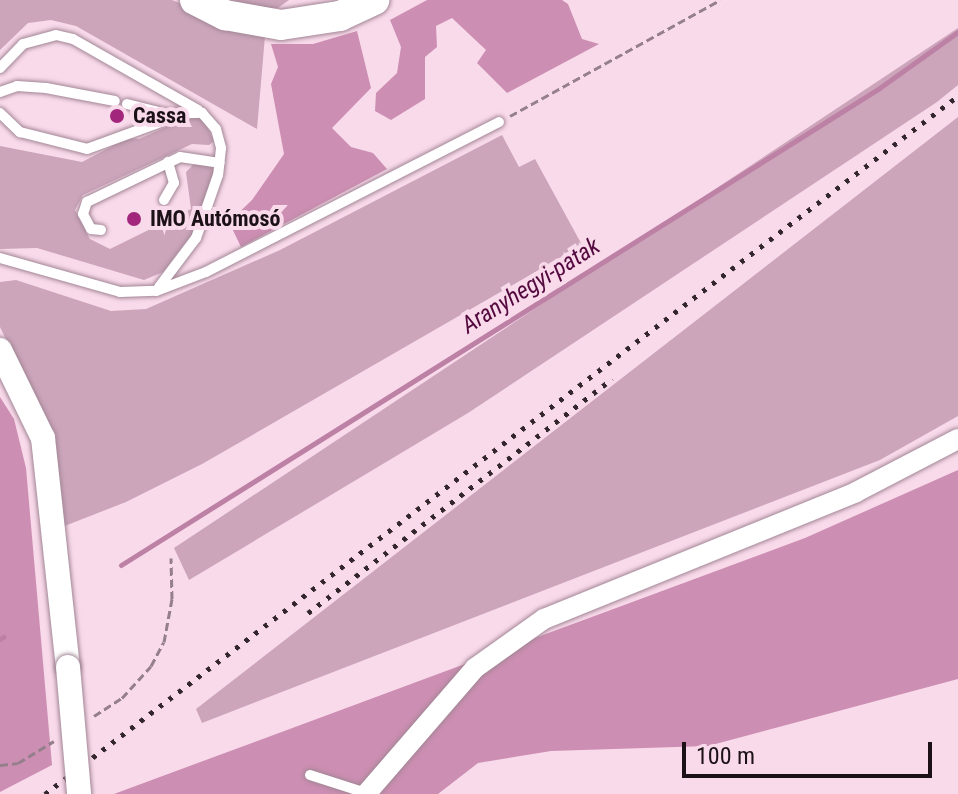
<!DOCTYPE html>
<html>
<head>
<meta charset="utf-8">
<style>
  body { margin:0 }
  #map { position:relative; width:958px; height:794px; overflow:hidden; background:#f9daeb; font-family:"Roboto Condensed",sans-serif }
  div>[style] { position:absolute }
  .green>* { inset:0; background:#cca5bb }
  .forest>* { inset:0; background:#cc8eb2 }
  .stream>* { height:5px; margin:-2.5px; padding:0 2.5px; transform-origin:2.5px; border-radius:2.5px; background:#bd81a5 }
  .path>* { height:3px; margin-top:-1.5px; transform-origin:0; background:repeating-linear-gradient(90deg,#947f8b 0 8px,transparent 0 12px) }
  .roads { filter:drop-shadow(0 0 2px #a28695) drop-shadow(0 0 2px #a28695) }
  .service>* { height:10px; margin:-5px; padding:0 5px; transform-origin:5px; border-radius:5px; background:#fff }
  .minor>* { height:20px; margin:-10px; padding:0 10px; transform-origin:10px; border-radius:10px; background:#fff }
  .tertiary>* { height:24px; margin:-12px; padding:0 12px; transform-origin:12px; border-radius:12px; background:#fff }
  .primary>* { height:30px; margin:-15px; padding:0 15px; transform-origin:15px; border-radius:15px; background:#fff }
  .rail>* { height:5px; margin-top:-2.5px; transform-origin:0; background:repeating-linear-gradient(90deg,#33262d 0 4px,transparent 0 12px) }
  .bridges { filter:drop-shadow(0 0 2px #a28695) drop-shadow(0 0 2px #a28695) }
  .tertiary-bridge>* { height:24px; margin:-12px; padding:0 12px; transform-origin:12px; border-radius:12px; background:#fff }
  .dots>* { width:22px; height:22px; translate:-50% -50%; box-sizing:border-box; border:4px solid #f9daeb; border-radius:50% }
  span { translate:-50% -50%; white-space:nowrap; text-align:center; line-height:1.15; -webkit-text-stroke:8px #f9daeb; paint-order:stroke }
  .poi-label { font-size:22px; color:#1b1117; font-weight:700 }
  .left { translate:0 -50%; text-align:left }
  .water-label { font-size:24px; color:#54093e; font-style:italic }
  .scale { position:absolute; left:682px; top:742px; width:250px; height:36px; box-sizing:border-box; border:4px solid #1b1117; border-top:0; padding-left:10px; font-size:24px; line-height:28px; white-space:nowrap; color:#1b1117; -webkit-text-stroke:6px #f9daeb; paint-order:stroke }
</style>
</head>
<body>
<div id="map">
  <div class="green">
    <div style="clip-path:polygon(0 0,172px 0,265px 36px,257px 129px,76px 26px,51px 20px,28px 23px,0 50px)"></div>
    <div style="clip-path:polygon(219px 0,289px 0,278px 8px,252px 11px)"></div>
    <div style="clip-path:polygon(958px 28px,958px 85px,937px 102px,468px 413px,189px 580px,174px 548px)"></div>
    <div style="clip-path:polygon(191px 116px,204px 120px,214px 141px,209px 145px,192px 144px,83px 195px,75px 210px,90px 239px,110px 249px,191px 209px,186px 172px,195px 163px,217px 169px,200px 224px,163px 272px,144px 280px,37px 248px,0 249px,0 146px,82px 162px,128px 138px,139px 139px)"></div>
    <div style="clip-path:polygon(958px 117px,958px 416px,880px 460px,202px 723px,196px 709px)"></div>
    <div style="clip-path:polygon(502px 135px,519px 167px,535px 159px,582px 245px,202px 464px,126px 502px,62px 527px,54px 436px,0 327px,0 282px,16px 280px,111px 311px,146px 309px,280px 250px)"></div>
  </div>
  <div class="forest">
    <div style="clip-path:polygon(427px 0,562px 0,568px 4px,582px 39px,599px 44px,507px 93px,477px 63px,486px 50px,452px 18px,436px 26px,437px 47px,425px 57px,425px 99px,391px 120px,375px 111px,376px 93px,397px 73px,401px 47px,390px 20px)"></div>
    <div style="clip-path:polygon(357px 31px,371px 88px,332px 128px,351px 147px,373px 153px,387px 169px,241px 247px,229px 222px,252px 200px,284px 154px,271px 84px,278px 67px,271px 44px,313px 44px)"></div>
    <div style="clip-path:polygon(0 397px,14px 419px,26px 468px,52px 765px,0 792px)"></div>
    <div style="clip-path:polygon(958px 470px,958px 679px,708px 746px,551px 751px,478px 763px,438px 794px,114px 794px,805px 538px)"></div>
  </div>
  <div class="stream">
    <div style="left:121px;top:565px;width:894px;rotate:-32.16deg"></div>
    <div style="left:878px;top:89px;width:98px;rotate:-35.5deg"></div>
    <div style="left:0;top:639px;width:4px;rotate:-34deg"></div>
  </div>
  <div class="path">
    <div style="left:510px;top:116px;width:240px;rotate:-28.9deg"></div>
    <div style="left:94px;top:716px;width:33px;rotate:-33deg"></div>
    <div style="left:122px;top:698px;width:43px;rotate:-47.8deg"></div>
    <div style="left:151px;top:666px;width:27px;rotate:-62deg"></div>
    <div style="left:164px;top:642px;width:44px;rotate:-79.5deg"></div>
    <div style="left:172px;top:599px;width:41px;rotate:-91.4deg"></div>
    <div style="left:0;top:765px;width:18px;rotate:-6deg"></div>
    <div style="left:18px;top:763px;width:42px;rotate:-31.4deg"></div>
  </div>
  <div class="roads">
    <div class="service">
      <div style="left:0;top:68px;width:33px;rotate:-46deg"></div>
      <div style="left:23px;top:44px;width:34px;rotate:-15deg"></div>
      <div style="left:56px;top:35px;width:17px;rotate:13deg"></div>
      <div style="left:73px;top:39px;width:144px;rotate:29.6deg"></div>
      <div style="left:0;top:92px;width:18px;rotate:-19deg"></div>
      <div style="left:17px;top:86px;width:29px;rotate:4deg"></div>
      <div style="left:46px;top:88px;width:70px;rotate:10.7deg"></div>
      <div style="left:127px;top:104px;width:40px;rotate:14.4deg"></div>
      <div style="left:166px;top:114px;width:36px;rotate:-2deg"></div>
      <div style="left:202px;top:113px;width:21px;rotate:49deg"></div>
      <div style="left:216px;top:129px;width:20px;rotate:75deg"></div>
      <div style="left:221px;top:148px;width:27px;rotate:96deg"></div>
      <div style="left:218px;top:175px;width:67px;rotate:109.2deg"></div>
      <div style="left:196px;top:238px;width:61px;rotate:127.1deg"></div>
      <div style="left:0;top:113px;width:28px;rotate:44deg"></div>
      <div style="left:20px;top:132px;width:69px;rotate:14.2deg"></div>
      <div style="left:87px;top:149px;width:96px;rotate:-20.1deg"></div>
      <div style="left:164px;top:200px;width:20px;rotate:-60deg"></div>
      <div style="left:174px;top:183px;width:22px;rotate:-106deg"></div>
      <div style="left:101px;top:230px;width:10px;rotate:-174deg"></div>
      <div style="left:91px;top:229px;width:17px;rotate:-118deg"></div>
      <div style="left:83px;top:214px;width:13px;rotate:-72deg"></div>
      <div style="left:87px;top:202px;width:103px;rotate:-25.8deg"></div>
      <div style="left:180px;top:157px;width:40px;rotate:8.5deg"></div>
      <div style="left:0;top:258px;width:125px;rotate:15.8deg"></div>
      <div style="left:120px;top:292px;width:36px;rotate:-2deg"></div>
      <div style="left:156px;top:291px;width:53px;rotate:-20.8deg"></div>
      <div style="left:206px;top:272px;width:329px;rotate:-27.1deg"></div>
      <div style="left:310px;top:775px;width:59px;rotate:17.8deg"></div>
    </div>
    <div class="minor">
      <div style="left:366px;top:794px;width:167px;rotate:-49.1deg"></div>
      <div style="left:475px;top:668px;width:85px;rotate:-35.4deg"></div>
      <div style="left:544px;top:619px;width:337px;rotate:-22.1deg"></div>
      <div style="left:856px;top:492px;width:115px;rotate:-27.5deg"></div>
    </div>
    <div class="tertiary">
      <div style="left:0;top:350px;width:98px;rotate:64deg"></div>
      <div style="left:43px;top:438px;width:230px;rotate:83.8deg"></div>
    </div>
    <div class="primary">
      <div style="left:195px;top:0;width:34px;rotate:27deg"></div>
      <div style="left:225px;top:15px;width:57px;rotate:10.1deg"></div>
      <div style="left:281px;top:25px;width:60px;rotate:-8.7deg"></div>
      <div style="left:340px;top:16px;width:38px;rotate:-25deg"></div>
    </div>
  </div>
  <div class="rail">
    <div style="left:308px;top:613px;width:384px;rotate:-37.6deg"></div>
    <div style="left:45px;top:794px;width:1149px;rotate:-37.4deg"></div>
  </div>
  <div class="bridges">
    <div class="tertiary-bridge">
      <div style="left:68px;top:667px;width:127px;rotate:85deg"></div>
    </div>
  </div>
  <div class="dots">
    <div style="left:117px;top:116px;background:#a2277c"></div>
    <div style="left:134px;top:219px;background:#a2277c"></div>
  </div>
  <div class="poi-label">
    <span class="left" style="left:133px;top:116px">Cassa</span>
    <span class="left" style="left:150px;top:219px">IMO Autómosó</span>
  </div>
  <div class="water-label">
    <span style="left:531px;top:286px;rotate:-32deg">Aranyhegyi-patak</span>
  </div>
  <div class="scale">100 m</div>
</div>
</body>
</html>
